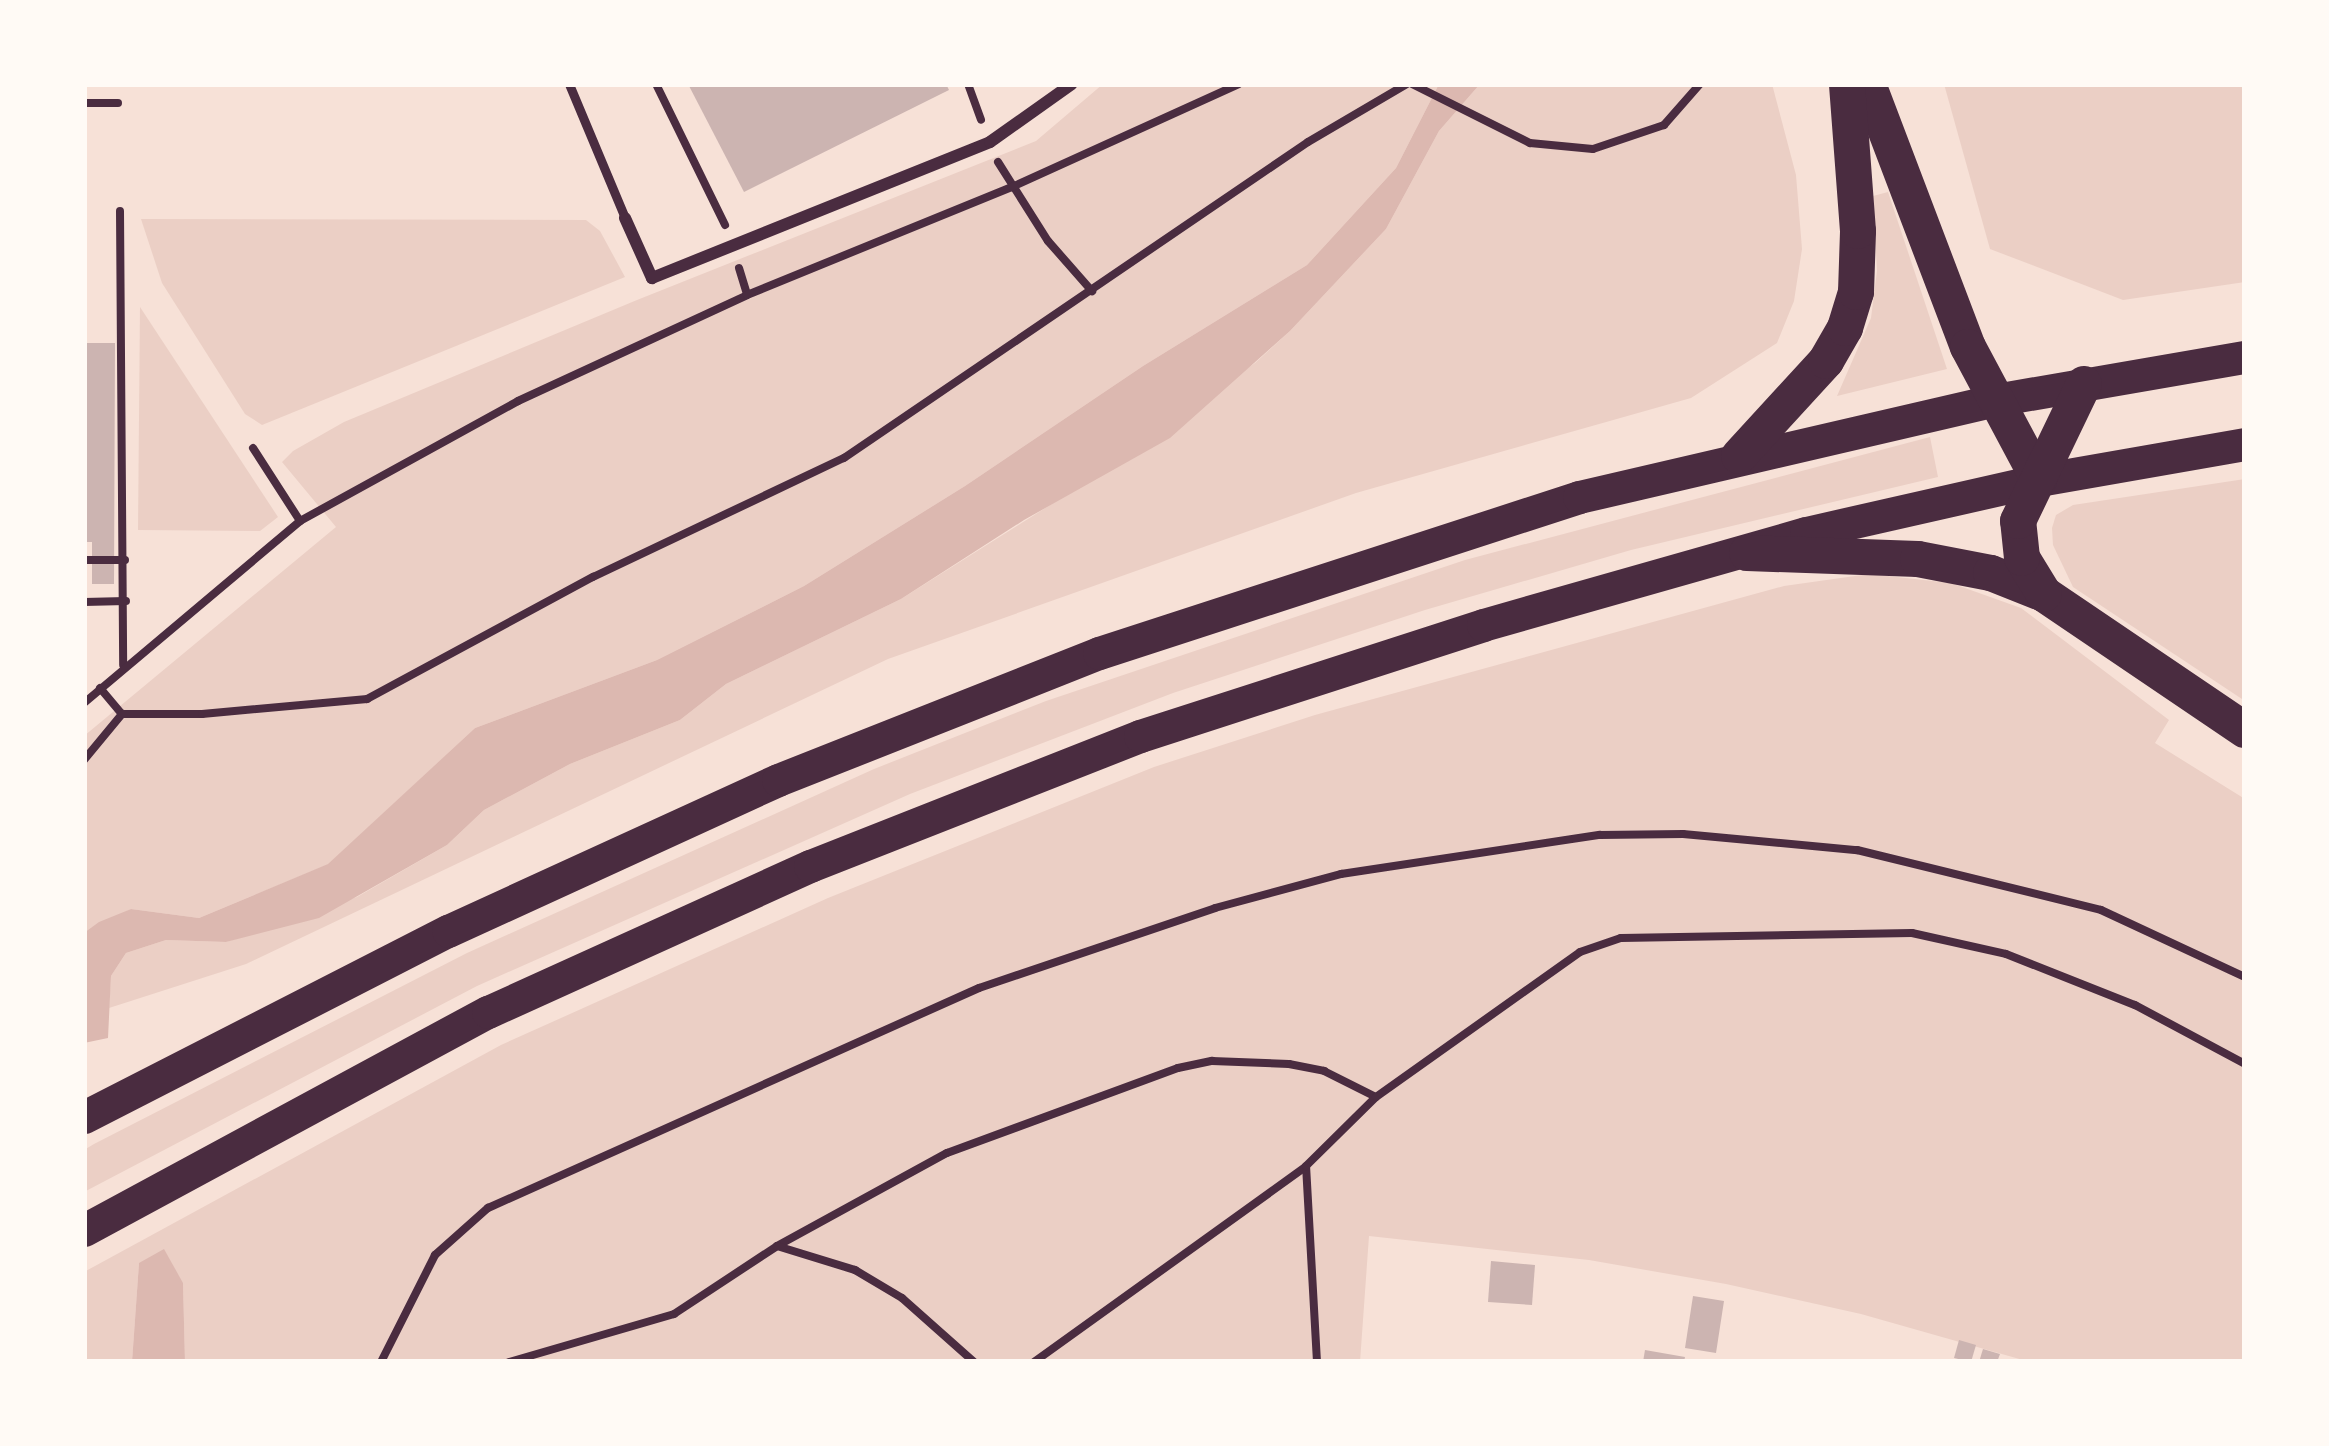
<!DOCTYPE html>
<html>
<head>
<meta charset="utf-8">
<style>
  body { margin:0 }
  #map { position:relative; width:2329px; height:1446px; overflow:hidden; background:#f7e1d7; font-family:Barlow,sans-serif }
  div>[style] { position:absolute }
  .green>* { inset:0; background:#ebcfc5 }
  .water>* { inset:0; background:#dcb8b0 }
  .building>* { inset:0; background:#ccb4b1 }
  .path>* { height:8px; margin:-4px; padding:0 4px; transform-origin:4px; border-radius:4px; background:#4a2c40 }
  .service>* { height:9px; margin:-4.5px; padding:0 4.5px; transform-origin:4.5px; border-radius:4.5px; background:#4a2c40 }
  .minor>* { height:12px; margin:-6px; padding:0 6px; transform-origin:6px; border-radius:6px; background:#4a2c40 }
  .trunk>* { height:33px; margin:-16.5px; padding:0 16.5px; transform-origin:16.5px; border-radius:16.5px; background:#4a2c40 }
  .motorway>* { height:36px; margin:-18px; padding:0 18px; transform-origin:18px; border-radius:18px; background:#4a2c40 }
  span { translate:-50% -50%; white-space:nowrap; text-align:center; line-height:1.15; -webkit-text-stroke:9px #fffaf5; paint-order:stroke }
  .frame { position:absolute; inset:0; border:87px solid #fffaf5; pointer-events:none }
</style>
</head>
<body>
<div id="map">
  <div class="green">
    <div style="clip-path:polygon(1103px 84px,1439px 84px,1396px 168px,1307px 265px,1143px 366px,965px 486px,804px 586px,657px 660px,475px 728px,329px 864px,199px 918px,131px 909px,84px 933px,84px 736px,336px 527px,282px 462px,293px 451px,344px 422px,637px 300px,1036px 141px)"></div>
    <div style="clip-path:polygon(1480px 84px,1772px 84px,1796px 175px,1802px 249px,1794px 301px,1777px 343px,1691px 398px,1356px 493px,888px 659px,246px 964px,109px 1008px,111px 976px,126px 953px,166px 940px,226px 942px,357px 897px,447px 845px,484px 810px,570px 764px,680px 720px,726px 684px,901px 599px,1066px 495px,1255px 363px,1290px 331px,1386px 229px,1439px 131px)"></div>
    <div style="clip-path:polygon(1944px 84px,2245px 84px,2245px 282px,2123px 300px,1990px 249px)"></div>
    <div style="clip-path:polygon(1888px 192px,1947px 369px,1837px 396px,1871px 318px,1877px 271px,1873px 196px)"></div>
    <div style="clip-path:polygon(141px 219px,586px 220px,600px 231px,625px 277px,262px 425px,245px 414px,162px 283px)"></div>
    <div style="clip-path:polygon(140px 307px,278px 517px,260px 531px,138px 530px)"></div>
    <div style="clip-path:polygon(1930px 437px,1938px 477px,1631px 550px,1425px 610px,1173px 693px,910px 794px,477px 986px,84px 1192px,84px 1150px,94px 1144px,467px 953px,874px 769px,1046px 701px,1465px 560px)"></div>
    <div style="clip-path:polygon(2245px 479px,2245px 701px,2073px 587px,2053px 545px,2052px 528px,2056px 515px,2073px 505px)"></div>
    <div style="clip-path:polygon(1869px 574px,1951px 583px,2021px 608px,2169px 720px,2155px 743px,2245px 799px,2245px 1362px,2030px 1362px,1861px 1314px,1726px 1284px,1589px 1260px,1369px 1236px,1360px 1362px,185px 1362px,183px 1283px,139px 1263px,132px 1362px,84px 1362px,84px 1272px,501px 1045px,828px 898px,1154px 767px,1315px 715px,1784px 586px)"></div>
  </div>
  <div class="water">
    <div style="clip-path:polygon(1439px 84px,1480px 84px,1439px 131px,1386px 229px,1290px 331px,1170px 438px,1024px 520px,901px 599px,726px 684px,680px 720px,570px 764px,484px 810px,447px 845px,319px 918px,226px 942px,166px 940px,126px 953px,111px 976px,108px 1038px,84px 1043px,84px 933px,99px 922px,131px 909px,199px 918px,328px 864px,475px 728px,657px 660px,804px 586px,965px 486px,1143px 366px,1307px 265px,1396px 168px)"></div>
    <div style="clip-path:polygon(164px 1249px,183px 1283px,185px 1362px,132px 1362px,139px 1263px)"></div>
  </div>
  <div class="building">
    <div style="clip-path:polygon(688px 84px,946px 84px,949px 90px,744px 192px)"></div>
    <div style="clip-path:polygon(84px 343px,115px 343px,114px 584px,92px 584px,92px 542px,84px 542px)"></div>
    <div style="clip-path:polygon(1491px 1261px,1535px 1265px,1532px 1305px,1488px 1302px)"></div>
    <div style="clip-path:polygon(1693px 1296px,1724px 1301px,1716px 1353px,1685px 1348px)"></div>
    <div style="clip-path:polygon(1959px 1340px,1976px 1345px,1971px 1362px,1954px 1358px)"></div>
    <div style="clip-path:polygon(1983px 1349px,2000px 1354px,1997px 1362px,1979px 1362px)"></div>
    <div style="clip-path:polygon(1645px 1350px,1685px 1357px,1684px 1362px,1643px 1362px)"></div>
  </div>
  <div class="path">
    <div style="left:656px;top:84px;width:157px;rotate:63.9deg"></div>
    <div style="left:968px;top:84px;width:38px;rotate:70deg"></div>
    <div style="left:1412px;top:84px;width:132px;rotate:26.6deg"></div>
    <div style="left:1530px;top:143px;width:63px;rotate:5.4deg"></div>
    <div style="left:1593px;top:149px;width:75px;rotate:-18.7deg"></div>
    <div style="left:1664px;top:125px;width:55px;rotate:-48.7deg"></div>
    <div style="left:84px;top:103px;width:34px"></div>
    <div style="left:998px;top:162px;width:93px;rotate:57.7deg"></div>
    <div style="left:1048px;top:241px;width:67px;rotate:48.7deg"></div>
    <div style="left:120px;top:211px;width:454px;rotate:89.6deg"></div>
    <div style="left:739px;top:268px;width:28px;rotate:73deg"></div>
    <div style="left:253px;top:448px;width:87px;rotate:57.2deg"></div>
    <div style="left:84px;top:560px;width:41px"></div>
    <div style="left:84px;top:602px;width:42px;rotate:-1.4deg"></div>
    <div style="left:100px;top:688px;width:34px;rotate:50deg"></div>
    <div style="left:84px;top:703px;width:282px;rotate:-40.1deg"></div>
    <div style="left:300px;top:521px;width:249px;rotate:-28.8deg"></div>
    <div style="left:518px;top:401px;width:252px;rotate:-24.8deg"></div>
    <div style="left:747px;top:295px;width:286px;rotate:-22.2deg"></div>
    <div style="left:1012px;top:187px;width:249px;rotate:-24.4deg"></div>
    <div style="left:84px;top:760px;width:60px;rotate:-50.4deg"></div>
    <div style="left:122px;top:714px;width:80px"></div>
    <div style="left:202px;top:714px;width:166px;rotate:-5.2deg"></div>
    <div style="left:367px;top:699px;width:257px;rotate:-28.4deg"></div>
    <div style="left:593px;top:577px;width:278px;rotate:-25.4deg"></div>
    <div style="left:844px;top:458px;width:561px;rotate:-34.26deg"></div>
    <div style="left:1308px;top:142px;width:115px;rotate:-30.4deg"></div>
    <div style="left:777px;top:1246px;width:194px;rotate:-28.7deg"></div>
    <div style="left:947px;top:1153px;width:246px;rotate:-20.2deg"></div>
    <div style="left:1178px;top:1068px;width:35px;rotate:-12deg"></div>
    <div style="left:1212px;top:1061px;width:77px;rotate:2.2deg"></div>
    <div style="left:1289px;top:1064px;width:36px;rotate:11deg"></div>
    <div style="left:1324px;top:1071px;width:58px;rotate:26.6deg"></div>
    <div style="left:381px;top:1362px;width:120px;rotate:-63.2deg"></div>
    <div style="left:435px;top:1255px;width:71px;rotate:-41.6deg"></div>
    <div style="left:488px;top:1208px;width:538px;rotate:-24.14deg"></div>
    <div style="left:979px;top:988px;width:249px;rotate:-18.7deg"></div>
    <div style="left:1215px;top:908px;width:131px;rotate:-15.1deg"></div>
    <div style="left:1341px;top:874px;width:262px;rotate:-8.6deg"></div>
    <div style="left:1600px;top:835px;width:83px;rotate:-0.7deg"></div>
    <div style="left:1683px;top:834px;width:175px;rotate:5.3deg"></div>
    <div style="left:1857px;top:850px;width:251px;rotate:13.8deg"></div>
    <div style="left:2101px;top:910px;width:159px;rotate:25deg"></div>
    <div style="left:509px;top:1362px;width:172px;rotate:-16.2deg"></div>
    <div style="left:674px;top:1314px;width:123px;rotate:-33.4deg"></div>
    <div style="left:777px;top:1246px;width:82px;rotate:17.1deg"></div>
    <div style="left:855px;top:1270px;width:55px;rotate:30.8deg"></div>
    <div style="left:902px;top:1298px;width:96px;rotate:41.6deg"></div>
    <div style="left:1034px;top:1362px;width:334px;rotate:-35.7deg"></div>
    <div style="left:1317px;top:1362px;width:196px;rotate:-93.2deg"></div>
    <div style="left:1306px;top:1166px;width:98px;rotate:-44.6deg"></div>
    <div style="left:1376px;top:1097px;width:250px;rotate:-35.4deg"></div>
    <div style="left:1580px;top:952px;width:43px;rotate:-18.9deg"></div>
    <div style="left:1621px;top:938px;width:291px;rotate:-1deg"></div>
    <div style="left:1912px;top:933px;width:96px;rotate:12.6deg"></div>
    <div style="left:2006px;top:954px;width:139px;rotate:21.6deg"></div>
    <div style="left:2135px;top:1005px;width:125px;rotate:28.2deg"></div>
  </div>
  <div class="service">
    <div style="left:569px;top:84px;width:145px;rotate:67.3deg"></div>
  </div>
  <div class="minor">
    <div style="left:625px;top:218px;width:66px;rotate:65.8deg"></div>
    <div style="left:652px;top:278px;width:364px;rotate:-21.9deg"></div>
    <div style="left:990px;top:142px;width:100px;rotate:-35.3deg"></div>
  </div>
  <div class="trunk">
    <div style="left:84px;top:1117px;width:409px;rotate:-27.1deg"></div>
    <div style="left:448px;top:931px;width:363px;rotate:-24.6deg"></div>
    <div style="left:778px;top:780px;width:345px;rotate:-21.6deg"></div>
    <div style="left:1099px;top:653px;width:505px;rotate:-18deg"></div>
    <div style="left:1579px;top:497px;width:427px;rotate:-13.1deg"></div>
    <div style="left:1995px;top:400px;width:254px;rotate:-9.8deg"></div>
    <div style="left:84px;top:1230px;width:459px;rotate:-28.4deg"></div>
    <div style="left:488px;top:1012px;width:354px;rotate:-24.4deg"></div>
    <div style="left:810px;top:866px;width:355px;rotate:-21.5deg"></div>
    <div style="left:1140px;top:736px;width:361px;rotate:-17.9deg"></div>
    <div style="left:1483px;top:625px;width:336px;rotate:-15.9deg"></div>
    <div style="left:1806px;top:533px;width:239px;rotate:-12.8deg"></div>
    <div style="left:2039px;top:480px;width:209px;rotate:-9.9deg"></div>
  </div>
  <div class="motorway">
    <div style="left:1868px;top:84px;width:281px;rotate:69.2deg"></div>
    <div style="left:1968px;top:347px;width:151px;rotate:61.9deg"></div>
    <div style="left:1739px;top:456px;width:129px;rotate:-47.5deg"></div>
    <div style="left:1826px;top:361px;width:38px;rotate:-60deg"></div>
    <div style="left:1845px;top:328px;width:38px;rotate:-73deg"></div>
    <div style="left:1856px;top:292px;width:61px;rotate:-88.1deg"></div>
    <div style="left:1858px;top:231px;width:147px;rotate:-94.3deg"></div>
    <div style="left:1747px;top:553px;width:171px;rotate:2deg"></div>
    <div style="left:1918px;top:559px;width:74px;rotate:10.9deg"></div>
    <div style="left:1991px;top:573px;width:57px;rotate:21.6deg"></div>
    <div style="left:2044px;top:594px;width:243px;rotate:34.1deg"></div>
    <div style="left:2044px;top:594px;width:42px;rotate:-121.4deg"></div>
    <div style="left:2022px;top:558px;width:37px;rotate:-96deg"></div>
    <div style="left:2018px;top:521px;width:152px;rotate:-64.3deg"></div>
  </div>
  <div class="frame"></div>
</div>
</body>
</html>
